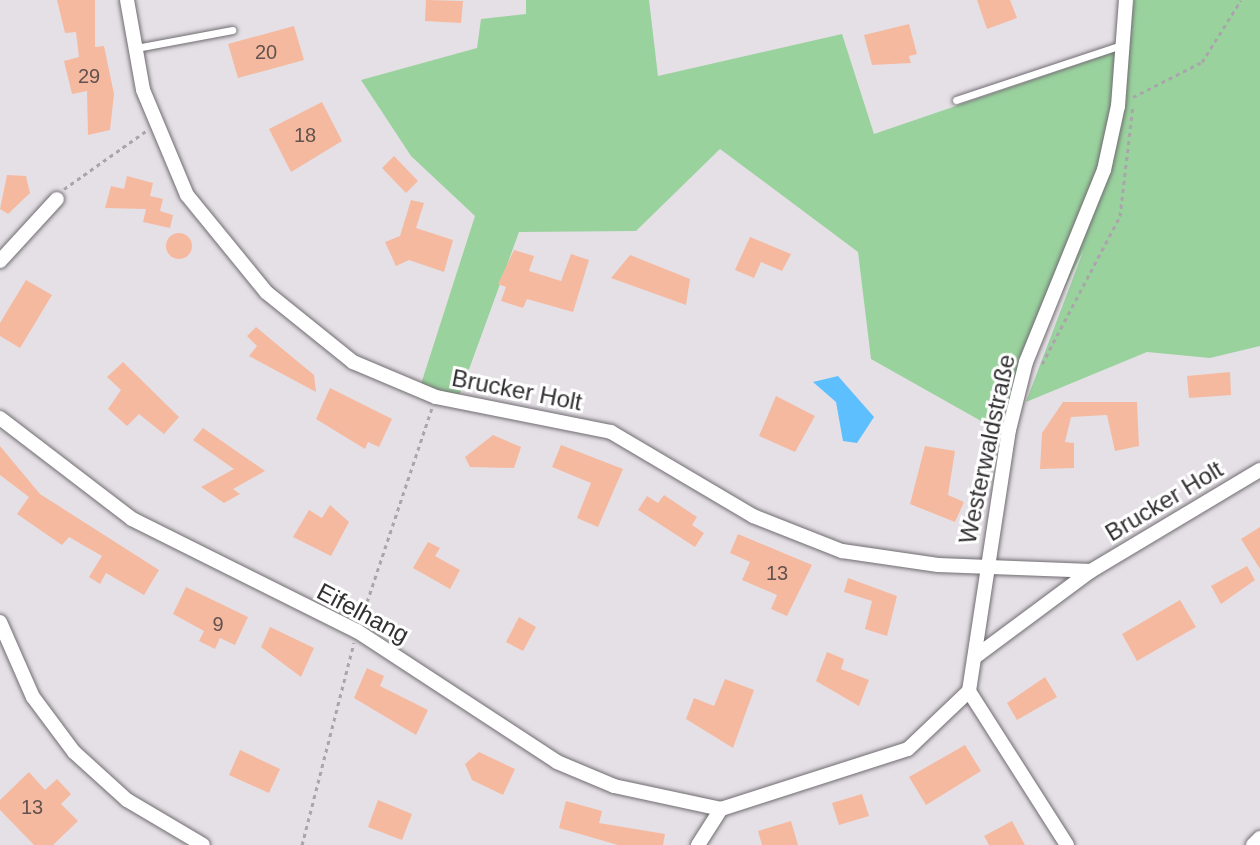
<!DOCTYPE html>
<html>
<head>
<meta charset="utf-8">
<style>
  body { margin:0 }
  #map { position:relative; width:1260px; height:845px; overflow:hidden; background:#e5e0e6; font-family:Arial,sans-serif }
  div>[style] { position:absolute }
  .green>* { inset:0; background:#9ad29e }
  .water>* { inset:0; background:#5ebfff }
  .building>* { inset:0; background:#f5b9a0 }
  .round { border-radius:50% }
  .path>* { height:3px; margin-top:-1.5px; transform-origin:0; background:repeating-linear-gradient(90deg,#a9a5aa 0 4px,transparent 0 8px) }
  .roads { filter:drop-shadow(0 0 2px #706c71) drop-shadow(0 0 2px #706c71) }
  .lane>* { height:7px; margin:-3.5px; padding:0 3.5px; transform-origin:3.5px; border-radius:3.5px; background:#fff }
  .street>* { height:14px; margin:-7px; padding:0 7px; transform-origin:7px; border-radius:7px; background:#fff }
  span { translate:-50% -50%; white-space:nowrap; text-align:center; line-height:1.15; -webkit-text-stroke:6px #fff; paint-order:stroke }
  .number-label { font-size:20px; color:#63524e }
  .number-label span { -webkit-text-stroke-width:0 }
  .street-label { font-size:24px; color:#323032 }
</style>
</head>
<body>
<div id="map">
  <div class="green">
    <div style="clip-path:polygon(526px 0,649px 0,658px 76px,842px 34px,874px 134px,1129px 47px,1134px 0,1260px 0,1260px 346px,1210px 358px,1147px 352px,1026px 402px,1084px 249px,1038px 341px,1013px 439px,871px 359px,858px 252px,720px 149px,636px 231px,519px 232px,456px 405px,421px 384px,475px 216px,411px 156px,361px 80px,477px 48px,481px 19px,526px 14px)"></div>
  </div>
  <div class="water">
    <div style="clip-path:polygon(838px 376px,874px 417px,857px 443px,843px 441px,836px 402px,813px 382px)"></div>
  </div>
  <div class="building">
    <div style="clip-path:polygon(57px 0,95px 0,95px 47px,104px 46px,114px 94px,110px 130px,88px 135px,87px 91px,72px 94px,64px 61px,79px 57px,76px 32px,65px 33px)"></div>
    <div style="clip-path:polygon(426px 0,463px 1px,461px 23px,425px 21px)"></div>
    <div style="clip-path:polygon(977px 0,1010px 0,1017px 18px,987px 29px)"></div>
    <div style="clip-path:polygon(909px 24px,917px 54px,909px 56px,911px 63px,872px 65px,864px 35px)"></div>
    <div style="clip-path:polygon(294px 26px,304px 60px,238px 78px,228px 44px)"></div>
    <div style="clip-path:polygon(322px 102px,342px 141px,291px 172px,269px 129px)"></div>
    <div style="clip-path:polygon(394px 156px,418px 181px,406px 193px,382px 168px)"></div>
    <div style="clip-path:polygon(7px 175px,26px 176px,30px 193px,8px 214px,0 209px)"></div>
    <div style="clip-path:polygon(127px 176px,153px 183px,150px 196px,163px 199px,160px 211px,173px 215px,170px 228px,143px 222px,146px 209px,105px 208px,111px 186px,124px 189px)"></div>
    <div style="clip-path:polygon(411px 200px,424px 203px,416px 228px,453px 240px,444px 272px,409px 260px,396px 266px,385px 242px,400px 236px)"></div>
    <div class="round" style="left:166px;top:233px;width:26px;height:26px"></div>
    <div style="clip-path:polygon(750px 237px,791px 254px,782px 271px,761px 262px,754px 278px,735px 270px)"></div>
    <div style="clip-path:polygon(514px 250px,534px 256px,529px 271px,561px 281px,571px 254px,589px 260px,573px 312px,527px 299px,523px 308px,501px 301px,506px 287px,498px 284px)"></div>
    <div style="clip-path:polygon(630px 255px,690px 279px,686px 305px,611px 278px)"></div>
    <div style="clip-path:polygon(26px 280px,52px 295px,20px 348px,0 336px,0 323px)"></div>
    <div style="clip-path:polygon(256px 327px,314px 375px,316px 392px,249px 356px,257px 346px,247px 336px)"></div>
    <div style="clip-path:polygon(123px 362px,179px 417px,164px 434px,139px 414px,127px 426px,108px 409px,121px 390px,107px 377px)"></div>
    <div style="clip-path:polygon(1230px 372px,1231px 395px,1189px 398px,1187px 376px)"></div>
    <div style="clip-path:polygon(330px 388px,392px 419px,379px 447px,368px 442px,365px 449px,316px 419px)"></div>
    <div style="clip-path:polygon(776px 396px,815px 416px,795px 452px,759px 436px)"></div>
    <div style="clip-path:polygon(1063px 402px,1137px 402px,1139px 446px,1115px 451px,1107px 415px,1071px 417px,1065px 442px,1074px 443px,1074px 468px,1040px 469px,1042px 433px)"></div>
    <div style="clip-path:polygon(203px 428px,265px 471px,233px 489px,240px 494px,224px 503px,201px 487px,234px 469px,193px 440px)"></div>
    <div style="clip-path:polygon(493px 435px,521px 447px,514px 468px,470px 467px,465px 457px)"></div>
    <div style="clip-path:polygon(561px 445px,623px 469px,598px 527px,577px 518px,591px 483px,552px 467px)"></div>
    <div style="clip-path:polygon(0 446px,40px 494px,159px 570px,144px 595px,106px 573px,100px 584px,89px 577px,102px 556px,69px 537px,62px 545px,17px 514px,29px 497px,0 475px)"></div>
    <div style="clip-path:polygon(925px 446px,955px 451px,948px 495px,964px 502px,955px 522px,910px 504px)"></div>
    <div style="clip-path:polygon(664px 495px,697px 517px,692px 525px,704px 533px,695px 547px,638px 510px,647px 496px,658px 503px)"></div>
    <div style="clip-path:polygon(330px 505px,349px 522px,331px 556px,293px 537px,309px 510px,322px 518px)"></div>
    <div style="clip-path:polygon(1260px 527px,1260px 569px,1241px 539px)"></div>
    <div style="clip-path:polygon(738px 534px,812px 565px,787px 616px,771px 609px,777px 595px,742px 580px,750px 562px,730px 553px)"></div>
    <div style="clip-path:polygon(428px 542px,440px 548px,435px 556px,460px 570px,450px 589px,413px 568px)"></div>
    <div style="clip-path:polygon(1247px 566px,1255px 580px,1221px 604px,1211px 586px)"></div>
    <div style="clip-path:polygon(848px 578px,897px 596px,887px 636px,865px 629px,872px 601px,844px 592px)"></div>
    <div style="clip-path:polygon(186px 587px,248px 617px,235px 645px,220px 638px,215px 649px,199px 641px,204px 631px,173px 614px)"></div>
    <div style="clip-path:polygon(1180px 600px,1196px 627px,1137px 661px,1122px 634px)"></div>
    <div style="clip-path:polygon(519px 617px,536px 627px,523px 651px,506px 642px)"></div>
    <div style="clip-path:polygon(270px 627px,314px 648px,301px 677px,261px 647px)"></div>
    <div style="clip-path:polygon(827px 652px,844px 659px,841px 669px,869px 680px,859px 706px,816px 681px)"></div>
    <div style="clip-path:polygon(367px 668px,384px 676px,380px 686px,428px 710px,416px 735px,354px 698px)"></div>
    <div style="clip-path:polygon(1045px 677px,1057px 697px,1017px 720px,1007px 703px)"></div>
    <div style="clip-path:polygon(725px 679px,754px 690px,733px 748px,686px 719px,694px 698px,714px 706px)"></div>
    <div style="clip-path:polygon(965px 745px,981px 771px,926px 805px,909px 777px)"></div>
    <div style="clip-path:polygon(240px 750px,280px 769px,269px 793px,229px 775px)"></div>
    <div style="clip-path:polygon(479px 752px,515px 769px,503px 795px,472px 780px,465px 764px)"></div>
    <div style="clip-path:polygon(29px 772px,45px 790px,57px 779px,71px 794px,61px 804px,78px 821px,53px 845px,34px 845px,0 810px,0 800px)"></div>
    <div style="clip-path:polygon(862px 794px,869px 816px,839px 825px,832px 803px)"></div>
    <div style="clip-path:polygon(378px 800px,412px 814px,402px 840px,368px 827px)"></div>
    <div style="clip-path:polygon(566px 801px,602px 811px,599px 823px,665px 834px,663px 845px,618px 845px,559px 828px)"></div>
    <div style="clip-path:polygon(791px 821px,798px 845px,762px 845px,758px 831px)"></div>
    <div style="clip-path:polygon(1012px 821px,1025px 845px,989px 845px,984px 836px)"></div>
  </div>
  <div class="path">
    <div style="left:1133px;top:97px;width:77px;rotate:-26.9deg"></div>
    <div style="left:1202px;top:62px;width:73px;rotate:-57.8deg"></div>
    <div style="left:64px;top:189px;width:100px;rotate:-35.3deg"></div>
    <div style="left:1042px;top:364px;width:167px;rotate:-62.2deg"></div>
    <div style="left:1120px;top:216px;width:112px;rotate:-83.3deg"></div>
    <div style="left:362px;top:617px;width:220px;rotate:-71.5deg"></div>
    <div style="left:302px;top:845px;width:209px;rotate:-75.6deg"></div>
  </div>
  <div class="roads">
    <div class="lane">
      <div style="left:136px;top:48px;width:98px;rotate:-10.6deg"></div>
      <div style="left:956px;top:100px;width:174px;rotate:-18.4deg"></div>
    </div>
    <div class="street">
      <div style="left:127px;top:0;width:91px;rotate:79.9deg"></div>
      <div style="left:143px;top:90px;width:114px;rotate:67.3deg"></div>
      <div style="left:187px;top:195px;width:125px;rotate:50.8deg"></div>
      <div style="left:266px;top:292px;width:112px;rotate:38.8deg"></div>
      <div style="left:353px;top:362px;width:90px;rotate:22.9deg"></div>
      <div style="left:436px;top:397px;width:178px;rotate:11.3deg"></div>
      <div style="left:611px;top:432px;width:165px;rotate:30.6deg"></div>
      <div style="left:753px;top:516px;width:96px;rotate:21.5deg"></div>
      <div style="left:842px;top:551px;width:97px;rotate:8.3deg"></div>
      <div style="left:938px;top:565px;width:153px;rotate:2.2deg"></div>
      <div style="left:0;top:261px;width:84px;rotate:-47.4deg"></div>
      <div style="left:0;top:418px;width:166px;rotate:37.4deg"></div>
      <div style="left:132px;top:519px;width:251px;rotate:26.5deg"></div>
      <div style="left:357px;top:631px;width:239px;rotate:33.2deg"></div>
      <div style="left:557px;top:762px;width:62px;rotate:22.8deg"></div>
      <div style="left:614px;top:786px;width:109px;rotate:12.1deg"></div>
      <div style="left:0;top:622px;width:82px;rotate:66.3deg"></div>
      <div style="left:33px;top:697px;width:69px;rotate:53.3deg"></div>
      <div style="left:74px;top:752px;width:72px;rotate:42.2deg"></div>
      <div style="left:127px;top:800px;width:88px;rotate:30.6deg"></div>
      <div style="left:975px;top:657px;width:144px;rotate:-36.6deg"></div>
      <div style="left:1091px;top:571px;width:197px;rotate:-30.9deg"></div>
      <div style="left:698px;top:845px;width:43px;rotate:-57.4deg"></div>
      <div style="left:721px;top:809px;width:196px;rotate:-17.8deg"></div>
      <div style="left:908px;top:749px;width:84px;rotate:-43.6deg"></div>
      <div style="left:1067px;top:845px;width:183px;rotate:-122.5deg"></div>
      <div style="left:969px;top:691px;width:264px;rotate:-81.3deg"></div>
      <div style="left:1009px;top:430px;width:70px;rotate:-76deg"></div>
      <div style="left:1026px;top:362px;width:207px;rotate:-67.9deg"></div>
      <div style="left:1104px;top:170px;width:66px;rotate:-77.7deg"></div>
      <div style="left:1118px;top:106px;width:106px;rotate:-85.7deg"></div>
      <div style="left:1253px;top:845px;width:10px;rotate:-45deg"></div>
    </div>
  </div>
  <div class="number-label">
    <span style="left:266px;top:52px">20</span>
    <span style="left:89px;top:76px">29</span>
    <span style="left:305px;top:135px">18</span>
    <span style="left:777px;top:573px">13</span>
    <span style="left:218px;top:624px">9</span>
    <span style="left:32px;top:807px">13</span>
  </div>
  <div class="street-label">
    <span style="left:517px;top:390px;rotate:11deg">Brucker Holt</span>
    <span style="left:987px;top:449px;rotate:-78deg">Westerwaldstraße</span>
    <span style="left:1164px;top:501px;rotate:-31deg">Brucker Holt</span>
    <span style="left:363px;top:613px;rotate:28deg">Eifelhang</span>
  </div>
</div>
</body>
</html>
